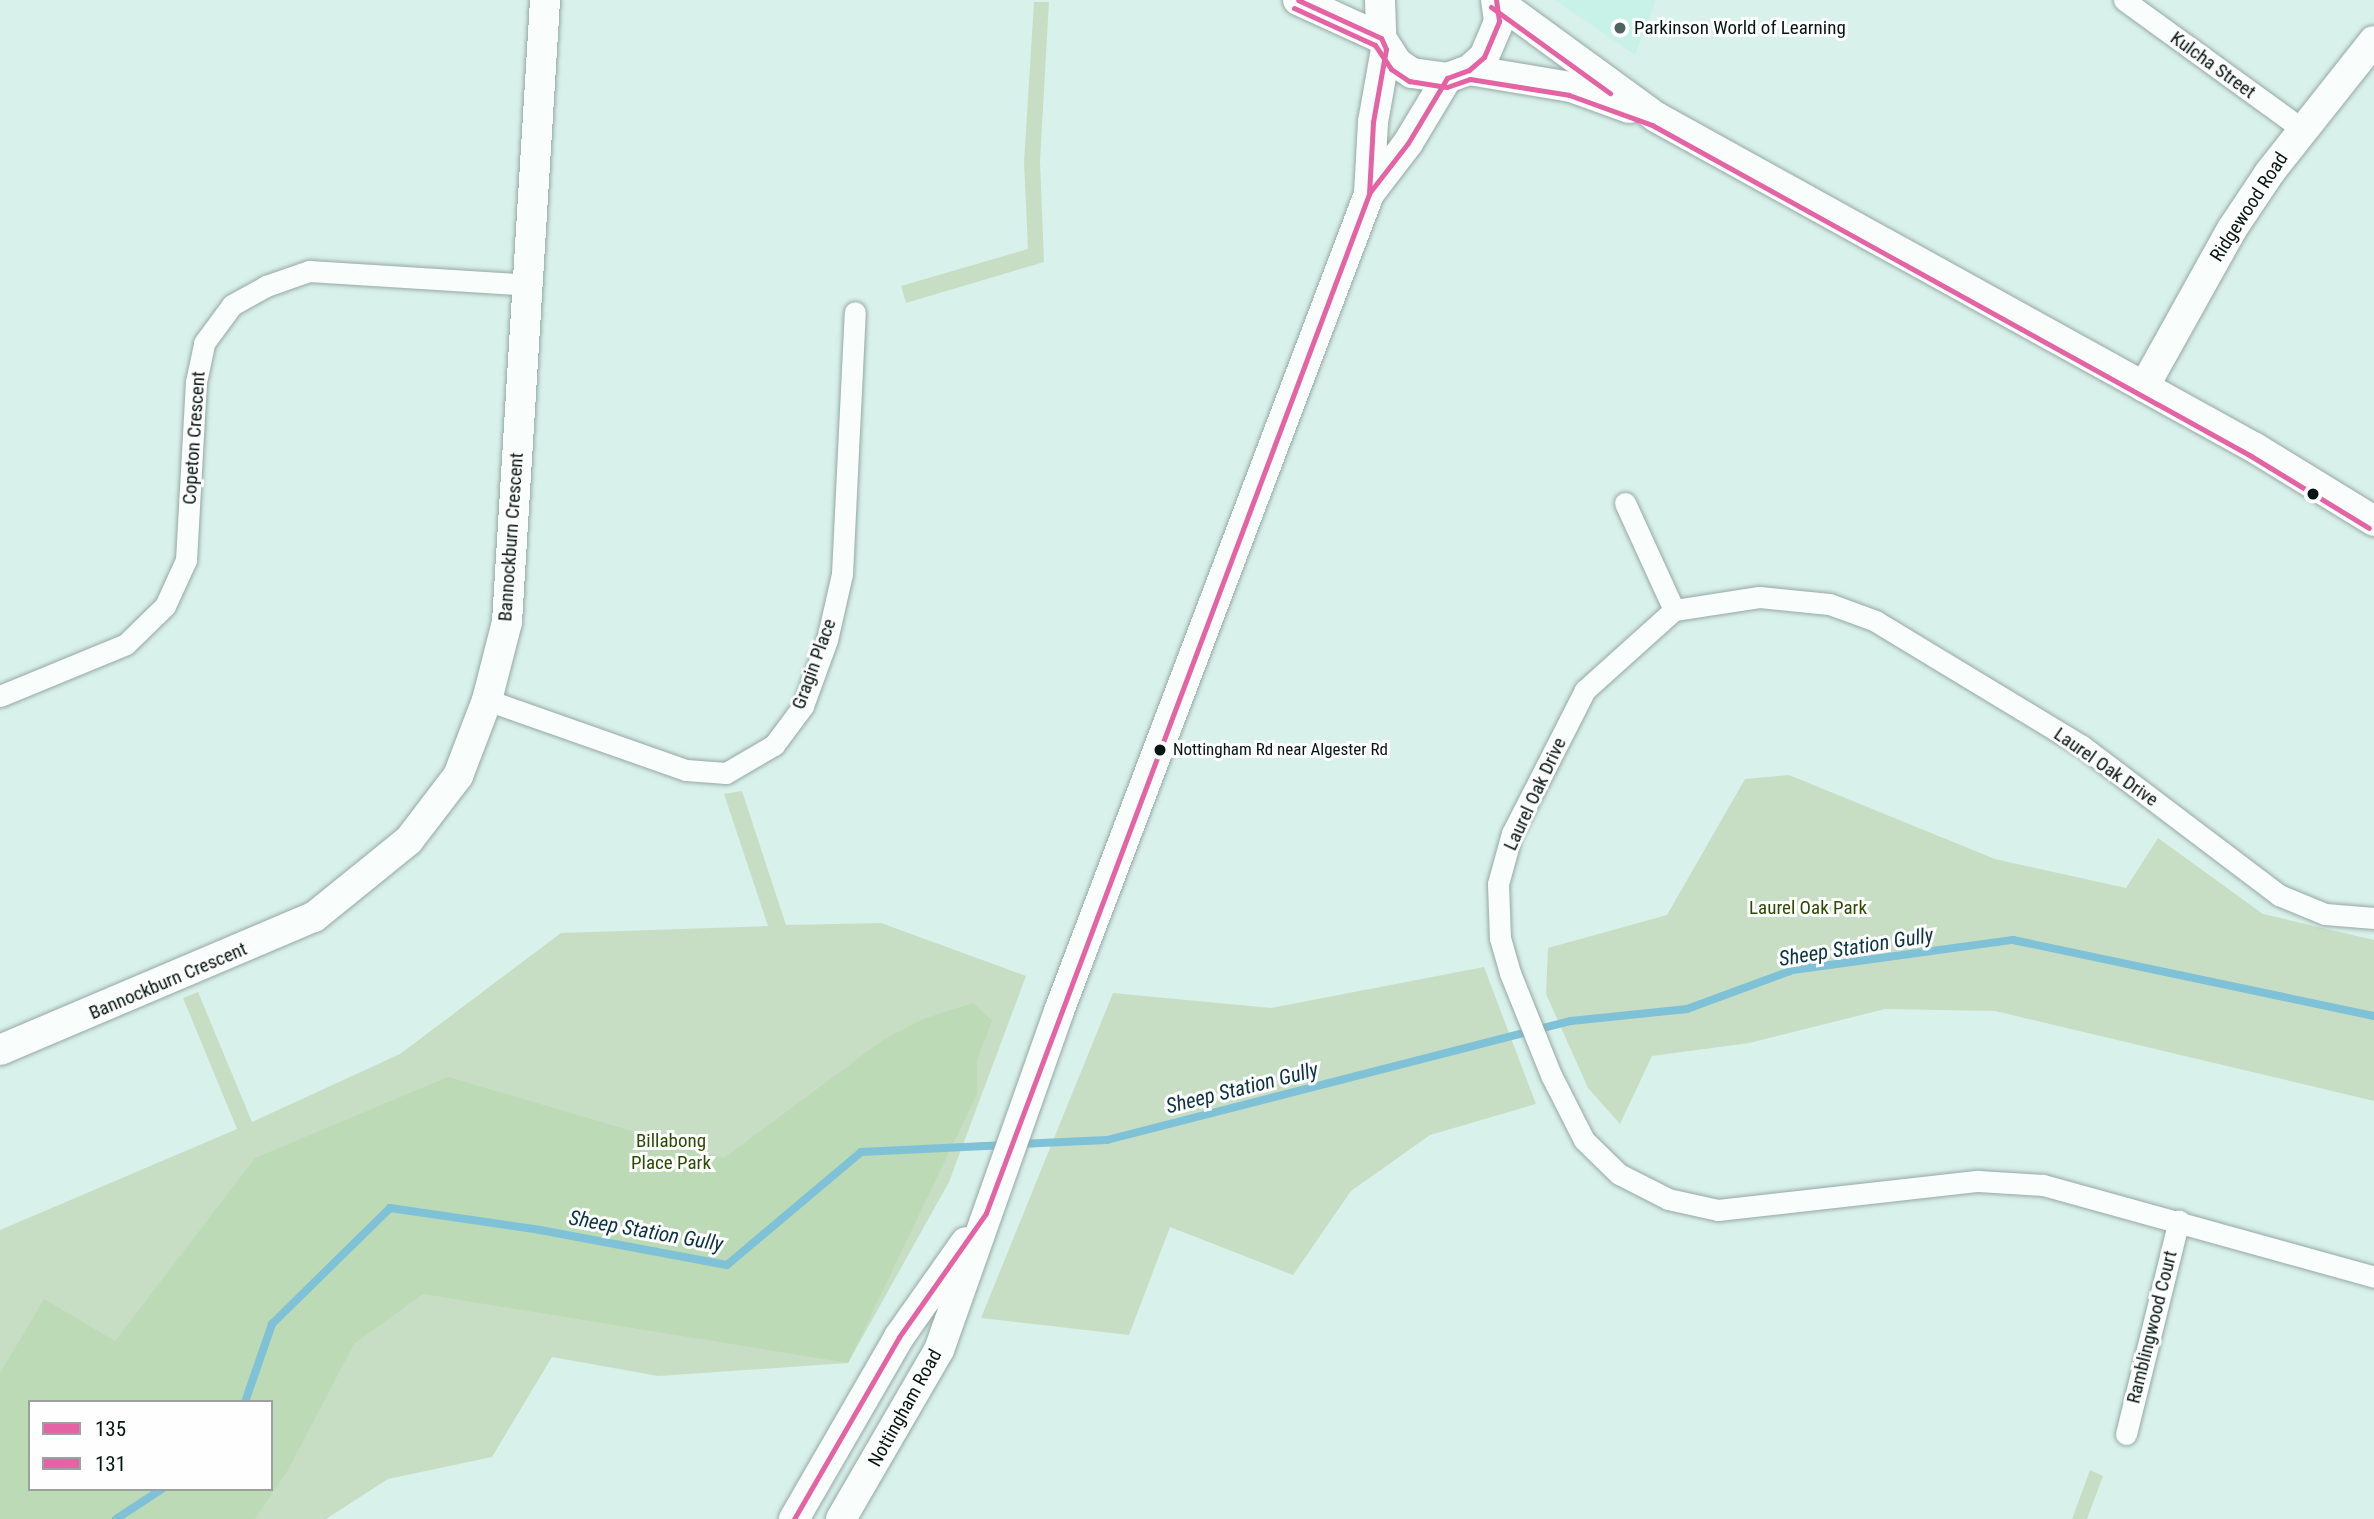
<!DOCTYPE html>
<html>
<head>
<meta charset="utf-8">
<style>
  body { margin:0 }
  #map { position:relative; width:2374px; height:1519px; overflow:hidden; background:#d9f1eb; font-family:"Roboto Condensed",sans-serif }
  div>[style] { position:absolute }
  .built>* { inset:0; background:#c8f1e7 }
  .green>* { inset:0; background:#c7dec5 }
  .forest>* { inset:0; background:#bcdab5 }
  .stream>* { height:8px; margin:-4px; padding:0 4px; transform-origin:4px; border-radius:4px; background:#7fc1d7 }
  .roads { filter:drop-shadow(0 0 2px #96a8a4) drop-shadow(0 0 2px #96a8a4) }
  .street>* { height:21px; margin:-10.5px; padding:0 10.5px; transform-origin:10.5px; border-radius:10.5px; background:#f9fdfc }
  .secondary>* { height:30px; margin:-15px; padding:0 15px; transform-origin:15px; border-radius:15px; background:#f9fdfc }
  .bus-1>* { height:5px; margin:-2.5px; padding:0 2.5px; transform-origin:2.5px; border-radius:2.5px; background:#e463a4 }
  .bus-2>* { height:5px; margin:-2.5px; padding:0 2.5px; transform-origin:2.5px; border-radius:2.5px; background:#e463a4 }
  .dots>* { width:19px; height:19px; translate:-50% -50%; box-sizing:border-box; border:4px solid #fefefe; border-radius:50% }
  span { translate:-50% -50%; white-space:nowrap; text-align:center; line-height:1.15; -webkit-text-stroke:6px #fefefe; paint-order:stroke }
  .bus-label { font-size:17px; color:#061612 }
  .left { translate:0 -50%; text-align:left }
  .poi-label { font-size:19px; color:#061612 }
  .street-label { font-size:19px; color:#061612 }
  .park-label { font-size:19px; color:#2b4a03 }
  .water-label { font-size:21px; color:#0c3342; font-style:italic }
  .legend { position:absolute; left:28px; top:1400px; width:245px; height:91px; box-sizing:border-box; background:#fefefe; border:2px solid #9ba1a0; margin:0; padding:9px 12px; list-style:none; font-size:21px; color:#061612 }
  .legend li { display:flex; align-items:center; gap:14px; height:35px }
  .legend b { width:35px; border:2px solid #9ba1a0 }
</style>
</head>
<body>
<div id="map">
  <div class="built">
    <div style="clip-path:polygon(1555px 0,1656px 0,1635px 55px)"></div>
  </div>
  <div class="green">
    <div style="clip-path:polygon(1034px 2px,1049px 2px,1040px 161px,1044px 262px,906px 303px,901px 286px,1028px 249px,1024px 162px)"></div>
    <div style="clip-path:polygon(1789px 775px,1995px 859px,2126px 888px,2158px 838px,2263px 914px,2374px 940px,2374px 1101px,1995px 1011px,1885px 1009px,1749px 1043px,1652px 1056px,1620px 1124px,1588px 1088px,1546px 994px,1548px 948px,1667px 915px,1745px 779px)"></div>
    <div style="clip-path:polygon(evenodd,742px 791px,786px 925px,881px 923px,1026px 976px,949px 1182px,848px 1363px,658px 1376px,552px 1357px,492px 1457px,388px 1479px,326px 1519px,0 1519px,0 1230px,237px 1129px,183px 998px,198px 992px,252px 1122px,400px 1054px,561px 933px,768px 926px,724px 794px,742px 791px,30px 1402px,271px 1402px,271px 1489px,30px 1489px,30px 1402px)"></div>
    <div style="clip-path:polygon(1484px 967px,1536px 1104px,1430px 1135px,1351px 1191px,1293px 1275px,1170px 1227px,1129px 1335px,981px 1318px,1113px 993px,1271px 1008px)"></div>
    <div style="clip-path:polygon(2090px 1470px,2103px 1476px,2087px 1519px,2072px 1519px)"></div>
  </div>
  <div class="forest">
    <div style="clip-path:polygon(evenodd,973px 1003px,992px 1021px,977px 1060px,977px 1094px,848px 1363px,423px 1294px,354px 1344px,288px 1470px,255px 1519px,0 1519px,0 1373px,44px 1299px,115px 1341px,255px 1158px,448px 1077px,724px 1158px,883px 1040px,923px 1019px,973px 1003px,30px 1402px,271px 1402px,271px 1489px,30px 1489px,30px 1402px)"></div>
  </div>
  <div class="stream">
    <div style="left:1019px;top:1144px;width:88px;rotate:-2.6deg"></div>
    <div style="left:1107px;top:1140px;width:479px;rotate:-14.4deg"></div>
    <div style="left:1571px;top:1021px;width:117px;rotate:-5.9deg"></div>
    <div style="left:1687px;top:1009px;width:113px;rotate:-20.2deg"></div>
    <div style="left:1793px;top:970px;width:222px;rotate:-7.8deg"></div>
    <div style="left:2013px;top:940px;width:369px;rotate:11.9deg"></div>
    <div style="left:245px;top:1402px;width:83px;rotate:-70.9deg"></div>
    <div style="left:272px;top:1324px;width:165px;rotate:-44.5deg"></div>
    <div style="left:390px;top:1208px;width:152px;rotate:8.3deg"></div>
    <div style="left:540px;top:1230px;width:190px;rotate:10.6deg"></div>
    <div style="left:727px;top:1265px;width:175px;rotate:-40.1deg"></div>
    <div style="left:861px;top:1152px;width:145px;rotate:-2.8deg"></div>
    <div style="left:116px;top:1519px;width:55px;rotate:-33.1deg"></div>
  </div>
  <div class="roads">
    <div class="street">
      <div style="left:2124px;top:0;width:220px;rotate:35.9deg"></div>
      <div style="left:1625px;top:503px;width:118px;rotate:65.4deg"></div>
      <div style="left:0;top:696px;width:136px;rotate:-22.4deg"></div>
      <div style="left:126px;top:644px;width:54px;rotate:-44.3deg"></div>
      <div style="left:165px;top:606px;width:51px;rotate:-65.5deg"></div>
      <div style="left:186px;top:560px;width:178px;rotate:-86.8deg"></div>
      <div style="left:196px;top:382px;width:40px;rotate:-78deg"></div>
      <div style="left:204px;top:343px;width:47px;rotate:-53.6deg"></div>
      <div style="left:232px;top:305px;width:39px;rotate:-29deg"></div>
      <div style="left:266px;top:286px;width:46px;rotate:-19.2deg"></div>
      <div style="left:309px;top:271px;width:220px;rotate:3.6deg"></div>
      <div style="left:487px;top:700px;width:211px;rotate:19.4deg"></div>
      <div style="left:686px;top:770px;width:40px;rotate:4.3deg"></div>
      <div style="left:726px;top:773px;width:56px;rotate:-30.3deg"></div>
      <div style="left:774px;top:745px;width:49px;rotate:-53.4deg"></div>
      <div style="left:803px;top:706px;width:70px;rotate:-70deg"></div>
      <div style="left:827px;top:640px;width:68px;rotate:-77.2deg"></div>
      <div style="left:842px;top:574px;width:262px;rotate:-87.2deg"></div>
      <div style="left:2374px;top:918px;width:49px;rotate:-175.3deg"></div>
      <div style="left:2325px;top:914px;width:50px;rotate:-157.6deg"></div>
      <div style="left:2279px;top:895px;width:247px;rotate:-142.9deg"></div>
      <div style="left:2082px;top:746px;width:241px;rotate:-148.8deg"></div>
      <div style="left:1876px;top:621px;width:50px;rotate:-160.1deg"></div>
      <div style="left:1829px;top:604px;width:70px;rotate:-174.3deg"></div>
      <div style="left:1759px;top:597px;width:86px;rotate:171.3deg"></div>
      <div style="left:1674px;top:610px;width:120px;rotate:138deg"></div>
      <div style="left:1585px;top:690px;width:161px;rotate:117deg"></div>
      <div style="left:1512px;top:833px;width:53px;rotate:105.4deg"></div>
      <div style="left:1498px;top:884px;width:54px;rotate:87.9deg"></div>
      <div style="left:1500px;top:938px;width:36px;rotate:74deg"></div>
      <div style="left:1510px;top:973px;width:110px;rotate:68.1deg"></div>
      <div style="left:1551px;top:1075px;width:73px;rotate:63.1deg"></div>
      <div style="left:1584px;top:1140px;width:49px;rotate:44.2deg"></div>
      <div style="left:1619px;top:1174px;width:55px;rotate:27deg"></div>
      <div style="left:1668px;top:1199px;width:51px;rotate:12.4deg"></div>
      <div style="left:1718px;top:1210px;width:262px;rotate:-6.4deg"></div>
      <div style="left:1978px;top:1181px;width:65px;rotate:3.5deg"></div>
      <div style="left:2043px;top:1185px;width:344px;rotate:15.5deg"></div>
      <div style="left:2126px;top:1434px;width:220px;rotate:-76.1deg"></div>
    </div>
    <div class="secondary">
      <div style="left:1298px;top:0;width:91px;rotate:24.6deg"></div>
      <div style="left:1380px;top:0;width:38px;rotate:88deg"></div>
      <div style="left:1381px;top:38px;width:30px;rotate:57deg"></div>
      <div style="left:1397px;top:63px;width:18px;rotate:34deg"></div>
      <div style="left:1412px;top:73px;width:35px;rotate:8deg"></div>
      <div style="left:1447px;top:78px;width:23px;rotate:-20deg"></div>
      <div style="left:1469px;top:70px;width:20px;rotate:-41deg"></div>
      <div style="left:1484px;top:57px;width:39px;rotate:-67deg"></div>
      <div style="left:1499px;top:21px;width:21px;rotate:-98deg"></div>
      <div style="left:1497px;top:1px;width:197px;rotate:36.1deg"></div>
      <div style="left:1656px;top:117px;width:684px;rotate:28.92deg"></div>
      <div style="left:2255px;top:448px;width:140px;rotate:31.5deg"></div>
      <div style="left:1469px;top:70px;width:103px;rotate:9.5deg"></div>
      <div style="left:1571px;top:87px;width:62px;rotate:19.9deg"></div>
      <div style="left:1369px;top:194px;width:72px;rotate:-86.8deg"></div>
      <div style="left:1373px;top:122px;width:74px;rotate:-79.9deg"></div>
      <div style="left:2144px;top:387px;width:181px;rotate:-60.9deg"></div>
      <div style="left:2232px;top:229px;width:69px;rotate:-56.3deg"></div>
      <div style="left:2270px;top:172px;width:167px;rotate:-51.6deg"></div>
      <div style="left:0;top:1050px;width:341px;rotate:-23deg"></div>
      <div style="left:314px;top:917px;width:122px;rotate:-39deg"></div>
      <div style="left:409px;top:840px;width:81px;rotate:-52.6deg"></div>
      <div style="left:458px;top:776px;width:81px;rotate:-69.1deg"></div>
      <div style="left:487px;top:700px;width:81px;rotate:-75.6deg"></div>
      <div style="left:507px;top:622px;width:623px;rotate:-86.5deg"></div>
      <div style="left:794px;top:1519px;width:210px;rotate:-60deg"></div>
      <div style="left:899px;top:1337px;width:116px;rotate:-54.8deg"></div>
      <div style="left:841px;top:1519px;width:195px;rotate:-59.9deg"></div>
      <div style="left:939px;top:1350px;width:360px;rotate:-70.5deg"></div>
      <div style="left:1059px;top:1011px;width:874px;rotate:-69.22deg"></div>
      <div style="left:1369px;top:194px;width:64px;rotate:-52.6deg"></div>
      <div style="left:1408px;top:143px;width:76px;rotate:-59deg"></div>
    </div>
  </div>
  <div class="bus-1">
    <div style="left:1370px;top:192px;width:62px;rotate:-52.2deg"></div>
    <div style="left:1408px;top:143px;width:76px;rotate:-59deg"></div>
    <div style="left:1447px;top:78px;width:23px;rotate:-20deg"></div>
    <div style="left:1469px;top:70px;width:20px;rotate:-41deg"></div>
    <div style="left:1484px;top:57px;width:39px;rotate:-67deg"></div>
    <div style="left:1499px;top:21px;width:21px;rotate:-98deg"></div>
    <div style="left:794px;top:1519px;width:210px;rotate:-60deg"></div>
    <div style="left:899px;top:1337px;width:151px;rotate:-54.9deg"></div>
    <div style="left:986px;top:1213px;width:1089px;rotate:-69.4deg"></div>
    <div style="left:1369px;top:194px;width:72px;rotate:-86.8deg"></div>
    <div style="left:1373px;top:122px;width:74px;rotate:-79.9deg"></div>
    <div style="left:1386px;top:49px;width:12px;rotate:-114deg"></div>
    <div style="left:1381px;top:38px;width:91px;rotate:-155.4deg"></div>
  </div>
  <div class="bus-2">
    <div style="left:1491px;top:7px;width:147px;rotate:35.9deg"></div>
    <div style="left:1294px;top:8px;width:89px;rotate:24.6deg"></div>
    <div style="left:1375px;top:45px;width:29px;rotate:56deg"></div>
    <div style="left:1391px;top:69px;width:22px;rotate:34deg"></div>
    <div style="left:1409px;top:81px;width:38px;rotate:9deg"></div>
    <div style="left:1447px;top:87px;width:24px;rotate:-19deg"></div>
    <div style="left:1470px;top:79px;width:63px;rotate:9.2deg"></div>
    <div style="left:1532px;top:89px;width:37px;rotate:9deg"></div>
    <div style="left:1569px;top:95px;width:88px;rotate:19.9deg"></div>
    <div style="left:1652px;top:125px;width:684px;rotate:28.92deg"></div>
    <div style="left:2251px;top:456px;width:138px;rotate:31.4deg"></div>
  </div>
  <div class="dots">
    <div style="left:1620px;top:28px;background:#50635e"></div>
    <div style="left:2313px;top:494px;background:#061612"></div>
    <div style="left:1160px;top:750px;background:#061612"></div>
  </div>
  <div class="bus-label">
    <span class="left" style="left:1173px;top:750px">Nottingham Rd near Algester Rd</span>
  </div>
  <div class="poi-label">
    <span class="left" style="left:1634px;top:28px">Parkinson World of Learning</span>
  </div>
  <div class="street-label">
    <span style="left:2213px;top:65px;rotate:36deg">Kulcha Street</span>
    <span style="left:2249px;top:207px;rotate:-57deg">Ridgewood Road</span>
    <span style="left:194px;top:438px;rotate:-86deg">Copeton Crescent</span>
    <span style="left:511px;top:537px;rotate:-86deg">Bannockburn Crescent</span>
    <span style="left:814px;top:664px;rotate:-70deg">Gragin Place</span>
    <span style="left:2106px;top:767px;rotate:35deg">Laurel Oak Drive</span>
    <span style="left:1535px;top:794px;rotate:-65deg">Laurel Oak Drive</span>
    <span style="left:168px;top:981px;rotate:-23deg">Bannockburn Crescent</span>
    <span style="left:2152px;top:1327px;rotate:-76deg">Ramblingwood Court</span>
    <span style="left:905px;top:1408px;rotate:-61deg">Nottingham Road</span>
  </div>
  <div class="park-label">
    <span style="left:1808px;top:908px">Laurel Oak Park</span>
    <span style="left:671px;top:1152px">Billabong<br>Place Park</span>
  </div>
  <div class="water-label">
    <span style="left:1856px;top:947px;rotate:-9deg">Sheep Station Gully</span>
    <span style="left:1242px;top:1088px;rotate:-14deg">Sheep Station Gully</span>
    <span style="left:646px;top:1231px;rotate:10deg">Sheep Station Gully</span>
  </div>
  <ul class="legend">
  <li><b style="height:9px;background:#e463a4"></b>135</li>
  <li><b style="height:9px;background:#e463a4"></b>131</li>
  </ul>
</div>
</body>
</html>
